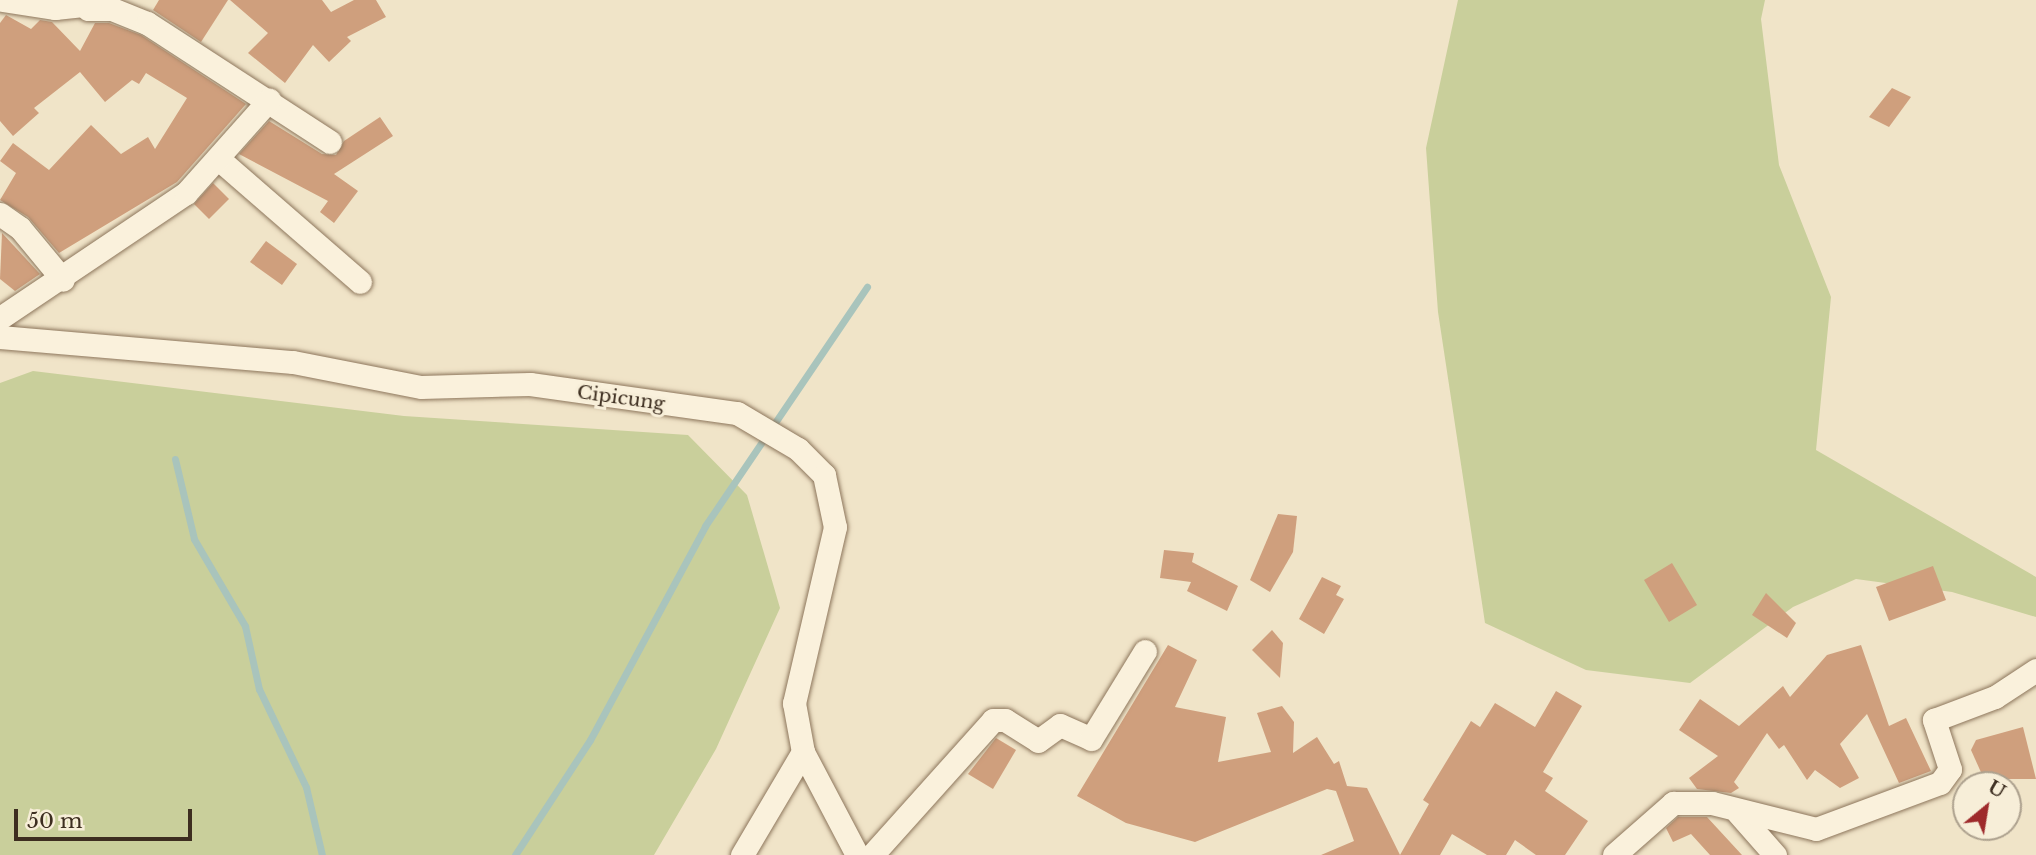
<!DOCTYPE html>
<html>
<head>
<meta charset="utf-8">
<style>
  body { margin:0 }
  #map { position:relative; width:2036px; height:855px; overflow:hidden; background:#f0e4c8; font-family:"Libre Baskerville",serif }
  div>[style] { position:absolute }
  .green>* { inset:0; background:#c9cf9b }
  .stream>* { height:7px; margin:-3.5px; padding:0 3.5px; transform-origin:3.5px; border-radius:3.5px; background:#a9c4bc }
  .building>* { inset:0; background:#cf9f7d }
  .roads { filter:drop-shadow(0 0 2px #8d765c) drop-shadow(0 0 2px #8d765c) }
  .minor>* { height:23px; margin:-11.5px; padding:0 11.5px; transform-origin:11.5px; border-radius:11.5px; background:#faf1dc }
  span { translate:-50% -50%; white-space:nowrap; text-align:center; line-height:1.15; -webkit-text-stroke:6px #f7eed8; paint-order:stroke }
  .street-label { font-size:19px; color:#3d2e20 }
  .north { position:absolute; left:1952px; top:771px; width:70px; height:70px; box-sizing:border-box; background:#f7eed8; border:2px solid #ada18e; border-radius:50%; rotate:30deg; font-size:19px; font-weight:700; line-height:28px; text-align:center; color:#3d2e20 }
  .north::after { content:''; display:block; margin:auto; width:24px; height:32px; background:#9e2a2b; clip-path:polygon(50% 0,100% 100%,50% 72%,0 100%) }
  .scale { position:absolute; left:14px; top:809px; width:178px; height:32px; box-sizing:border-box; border:4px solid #3d2e20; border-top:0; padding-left:9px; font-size:21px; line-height:24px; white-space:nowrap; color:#3d2e20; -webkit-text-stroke:5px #f7eed8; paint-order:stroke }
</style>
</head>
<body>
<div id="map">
  <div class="green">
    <div style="clip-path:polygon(1458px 0,1765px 0,1761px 19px,1779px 165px,1831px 297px,1816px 450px,2036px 577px,2036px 617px,1952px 592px,1856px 579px,1793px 607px,1690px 683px,1586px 670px,1485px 623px,1438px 312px,1426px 148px)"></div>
    <div style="clip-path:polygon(33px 371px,404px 416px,688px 435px,747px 495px,780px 608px,716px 749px,654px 855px,0 855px,0 383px)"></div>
  </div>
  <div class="stream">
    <div style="left:175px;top:459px;width:82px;rotate:76.6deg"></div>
    <div style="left:194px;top:539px;width:101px;rotate:59.6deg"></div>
    <div style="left:245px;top:626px;width:65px;rotate:77.5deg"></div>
    <div style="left:259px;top:689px;width:109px;rotate:64.4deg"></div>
    <div style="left:306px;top:787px;width:70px;rotate:76.8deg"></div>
    <div style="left:515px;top:855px;width:137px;rotate:-56.9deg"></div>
    <div style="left:590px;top:740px;width:243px;rotate:-61.7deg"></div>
    <div style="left:705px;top:526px;width:289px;rotate:-55.9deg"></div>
  </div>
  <div class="building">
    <div style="clip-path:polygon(159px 0,228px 0,201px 42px,153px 10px)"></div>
    <div style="clip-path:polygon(230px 0,322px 0,331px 12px,354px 0,376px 0,386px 17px,347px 37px,351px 41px,329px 62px,313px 45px,285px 83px,248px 53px,268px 33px)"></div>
    <div style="clip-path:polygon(6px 15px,31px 29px,40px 20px,52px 22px,80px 51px,95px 23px,109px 23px,141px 35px,246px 104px,177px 182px,59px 253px,28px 217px,0 200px,16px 173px,0 161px,13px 143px,49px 170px,91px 125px,121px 154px,148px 137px,155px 149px,187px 98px,146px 73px,139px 84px,132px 80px,105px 102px,80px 72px,34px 108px,39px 113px,13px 136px,0 121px,0 23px)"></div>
    <div style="clip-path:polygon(1892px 88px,1911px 97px,1889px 127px,1869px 117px)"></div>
    <div style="clip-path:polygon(380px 117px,393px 136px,334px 174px,358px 191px,334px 223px,320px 212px,328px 201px,239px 154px,269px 121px,322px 154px,336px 155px,344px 141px)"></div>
    <div style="clip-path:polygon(213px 183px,229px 199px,209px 219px,194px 204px)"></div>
    <div style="clip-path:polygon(2px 233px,40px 274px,15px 291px,0 279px)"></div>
    <div style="clip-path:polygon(266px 241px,297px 264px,282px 285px,250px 262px)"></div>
    <div style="clip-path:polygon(1278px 514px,1297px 516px,1293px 552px,1270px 592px,1250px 580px)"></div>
    <div style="clip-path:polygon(1164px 550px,1194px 553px,1192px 562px,1238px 586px,1227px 611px,1187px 591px,1191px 582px,1160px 578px)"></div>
    <div style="clip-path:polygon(1672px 563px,1697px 605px,1669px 622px,1644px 580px)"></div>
    <div style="clip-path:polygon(1933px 566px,1946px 600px,1889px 621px,1876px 587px)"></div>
    <div style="clip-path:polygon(1322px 577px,1341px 586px,1336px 595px,1344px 599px,1324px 634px,1299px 619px)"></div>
    <div style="clip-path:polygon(1766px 593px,1796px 623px,1787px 638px,1752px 615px)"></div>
    <div style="clip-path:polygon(1272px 630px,1283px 643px,1280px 678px,1252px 650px)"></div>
    <div style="clip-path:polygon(1168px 645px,1197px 660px,1175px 707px,1226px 717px,1218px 762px,1271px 752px,1257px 713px,1282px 706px,1294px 722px,1293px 753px,1317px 737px,1334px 764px,1339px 761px,1347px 786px,1367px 788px,1400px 855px,1321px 855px,1354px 841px,1336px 791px,1327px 789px,1195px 842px,1126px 823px,1077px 796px)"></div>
    <div style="clip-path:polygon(1861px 645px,1889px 726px,1906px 718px,1931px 771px,1899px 783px,1867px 714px,1840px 744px,1859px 778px,1840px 788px,1815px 770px,1807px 780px,1784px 745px,1779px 749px,1767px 733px,1734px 782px,1739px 788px,1731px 793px,1697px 789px,1689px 778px,1718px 756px,1679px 730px,1700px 699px,1739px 726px,1783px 686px,1790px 697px,1827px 655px)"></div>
    <div style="clip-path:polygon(1556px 691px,1582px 706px,1543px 772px,1553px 778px,1545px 791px,1588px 821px,1565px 855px,1536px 855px,1515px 840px,1506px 855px,1487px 855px,1452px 834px,1440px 855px,1400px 855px,1429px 804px,1423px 800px,1471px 721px,1480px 727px,1495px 703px,1535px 727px)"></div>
    <div style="clip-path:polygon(2023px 727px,2036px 779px,1984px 779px,1971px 750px,1976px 740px)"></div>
    <div style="clip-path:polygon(996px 738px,1016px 750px,993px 789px,968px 774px)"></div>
    <div style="clip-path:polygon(1678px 817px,1707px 817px,1742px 855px,1710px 855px,1691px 834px,1673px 842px,1666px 828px)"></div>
  </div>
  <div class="roads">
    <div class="minor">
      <div style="left:2px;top:0;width:54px;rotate:8.6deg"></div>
      <div style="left:55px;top:8px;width:47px;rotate:-6.1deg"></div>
      <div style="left:88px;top:9px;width:24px"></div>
      <div style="left:112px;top:9px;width:38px;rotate:22deg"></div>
      <div style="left:147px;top:23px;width:218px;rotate:33deg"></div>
      <div style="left:221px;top:161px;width:184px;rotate:41deg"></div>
      <div style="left:0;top:214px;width:24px;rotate:35deg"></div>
      <div style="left:20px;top:228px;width:67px;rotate:50.4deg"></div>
      <div style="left:0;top:318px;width:224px;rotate:-33.9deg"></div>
      <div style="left:186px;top:193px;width:125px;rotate:-48.3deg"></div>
      <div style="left:0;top:337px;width:294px;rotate:4.9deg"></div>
      <div style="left:293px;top:362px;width:130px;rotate:11.1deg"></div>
      <div style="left:421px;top:387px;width:109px;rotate:-1.6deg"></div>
      <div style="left:530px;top:384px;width:209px;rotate:8deg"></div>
      <div style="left:737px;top:413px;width:71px;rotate:30.5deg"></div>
      <div style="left:798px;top:449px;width:37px;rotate:45deg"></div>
      <div style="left:824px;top:475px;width:53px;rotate:78.1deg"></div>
      <div style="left:835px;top:527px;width:181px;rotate:103.1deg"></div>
      <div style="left:794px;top:703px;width:50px;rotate:79.6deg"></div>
      <div style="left:803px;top:752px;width:116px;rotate:62.3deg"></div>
      <div style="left:1738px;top:813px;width:56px;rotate:48.6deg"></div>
      <div style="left:742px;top:855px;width:120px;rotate:-59.4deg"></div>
      <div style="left:872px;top:855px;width:181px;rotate:-48.1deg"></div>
      <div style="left:993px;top:720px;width:12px"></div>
      <div style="left:1005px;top:720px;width:39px;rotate:32deg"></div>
      <div style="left:1038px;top:741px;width:27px;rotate:-36deg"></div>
      <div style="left:1060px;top:725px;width:34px;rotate:24deg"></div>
      <div style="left:1091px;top:739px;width:103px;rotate:-58.5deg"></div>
      <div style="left:1614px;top:855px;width:79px;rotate:-41.4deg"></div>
      <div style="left:1673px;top:803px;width:39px"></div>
      <div style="left:1712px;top:803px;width:107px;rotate:14deg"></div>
      <div style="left:1816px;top:829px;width:132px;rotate:-20.4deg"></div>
      <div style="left:1940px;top:783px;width:17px;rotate:-54deg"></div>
      <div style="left:1950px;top:769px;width:52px;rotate:-108.1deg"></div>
      <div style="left:1934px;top:720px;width:65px;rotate:-20.7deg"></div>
      <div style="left:1995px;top:697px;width:49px;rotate:-33.4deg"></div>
    </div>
  </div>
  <div class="street-label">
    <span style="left:621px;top:398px;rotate:8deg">Cipicung</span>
  </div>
  <div class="north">U</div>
  <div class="scale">50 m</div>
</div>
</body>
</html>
